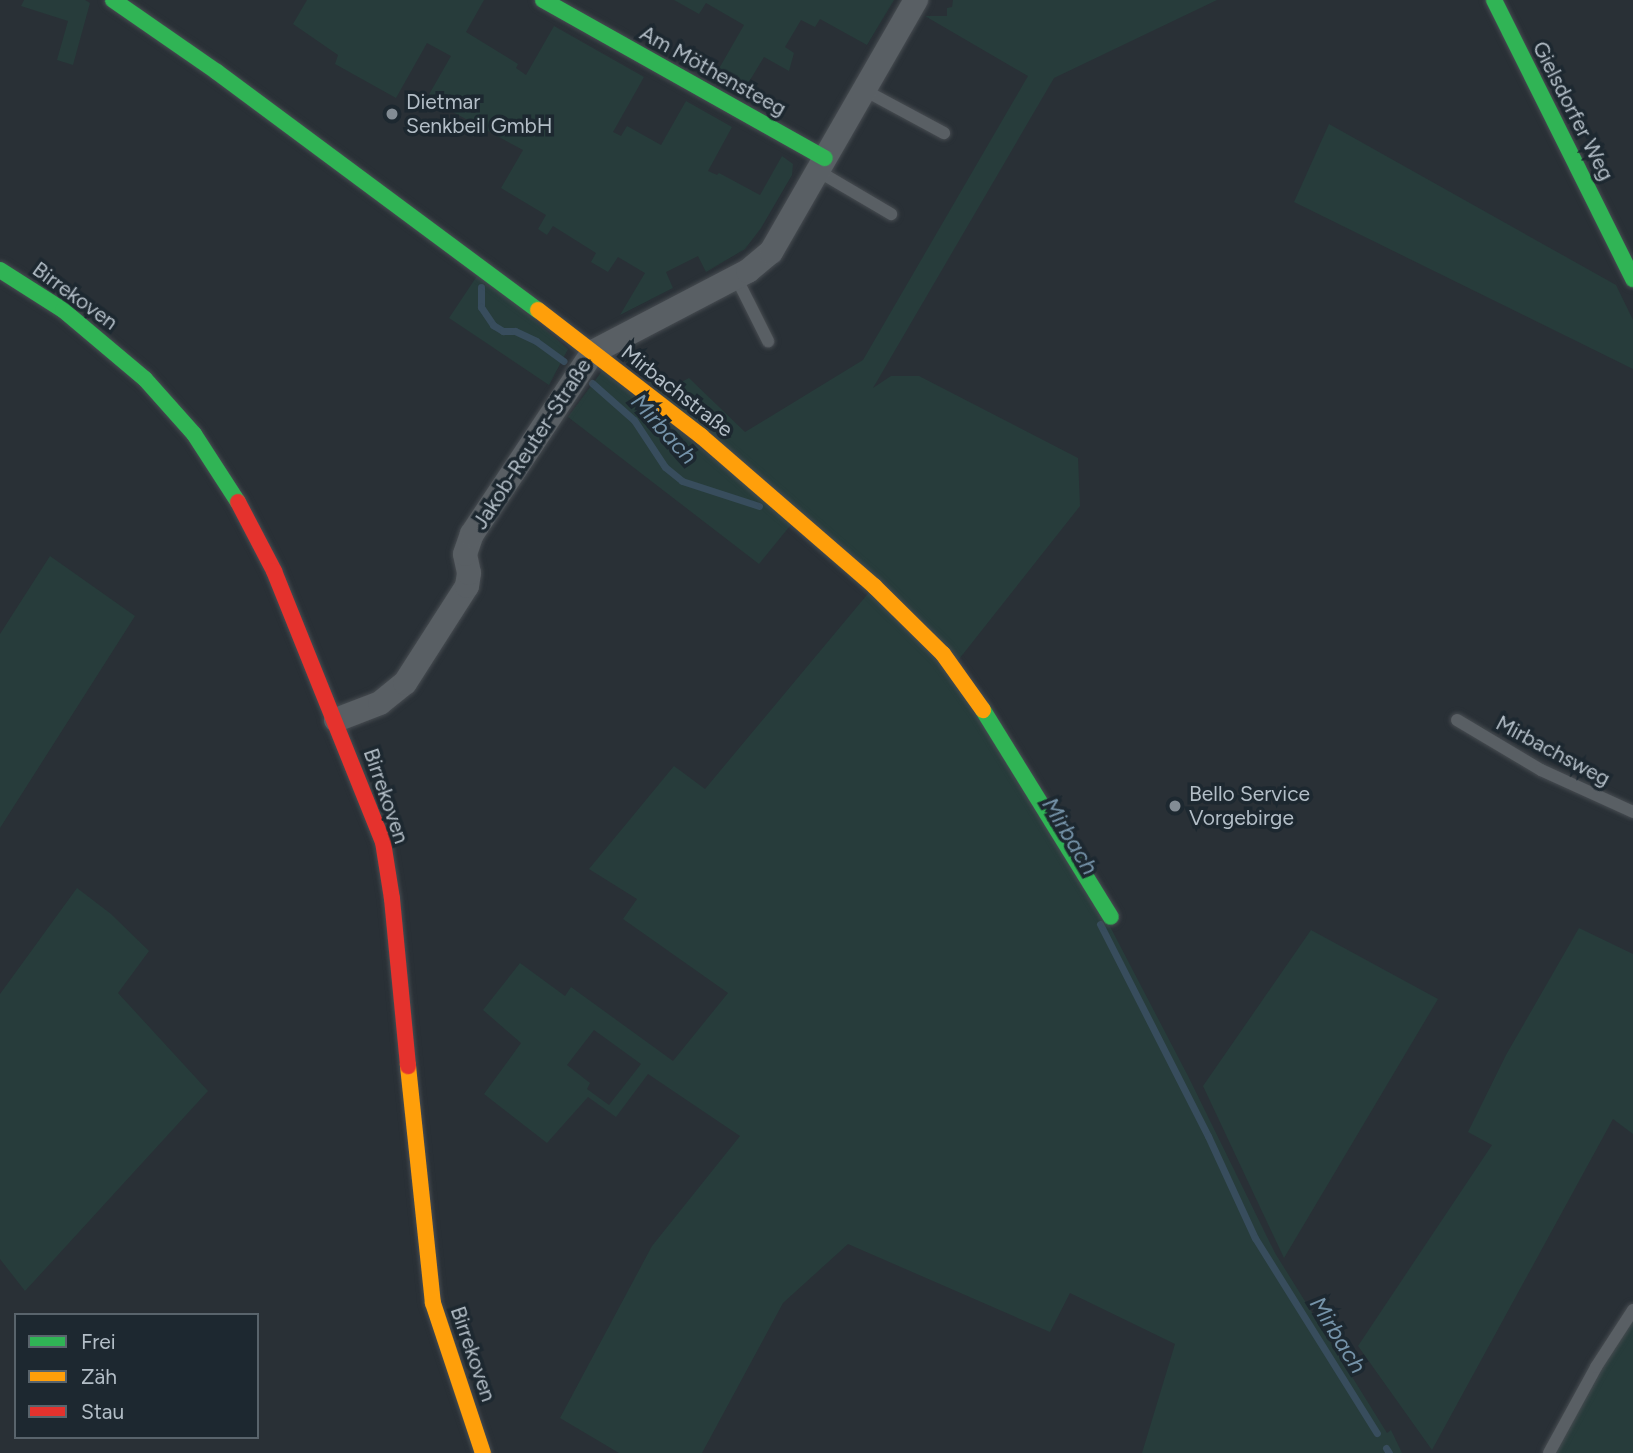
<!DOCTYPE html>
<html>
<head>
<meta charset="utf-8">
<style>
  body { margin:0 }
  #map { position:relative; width:1633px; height:1453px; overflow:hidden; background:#293036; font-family:Figtree,sans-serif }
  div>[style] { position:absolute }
  .green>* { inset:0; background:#273c3b }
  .stream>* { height:7px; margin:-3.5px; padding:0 3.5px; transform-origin:3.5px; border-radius:3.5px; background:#384d5d }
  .roads { filter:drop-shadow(0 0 2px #474c51) drop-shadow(0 0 2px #474c51) }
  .lane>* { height:12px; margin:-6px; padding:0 6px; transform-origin:6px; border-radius:6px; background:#595f64 }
  .street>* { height:24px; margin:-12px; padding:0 12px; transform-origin:12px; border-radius:12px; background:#595f64 }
  .fast>* { height:16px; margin:-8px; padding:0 8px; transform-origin:8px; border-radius:8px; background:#30b455 }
  .slow>* { height:16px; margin:-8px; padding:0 8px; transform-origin:8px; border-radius:8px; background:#ff9f0a }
  .jam>* { height:16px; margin:-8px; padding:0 8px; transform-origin:8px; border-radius:8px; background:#e5322d }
  .dots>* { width:19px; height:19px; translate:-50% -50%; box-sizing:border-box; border:4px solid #1d2830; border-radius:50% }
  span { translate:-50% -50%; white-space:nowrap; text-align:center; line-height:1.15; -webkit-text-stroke:7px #1d2830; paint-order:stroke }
  .street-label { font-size:21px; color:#b3bec7 }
  .poi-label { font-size:21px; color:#b3bec7 }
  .left { translate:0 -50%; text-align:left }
  .water-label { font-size:23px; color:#7593a9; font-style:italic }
  .legend { position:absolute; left:14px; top:1313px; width:245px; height:126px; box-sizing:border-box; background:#1d2830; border:2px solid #59646c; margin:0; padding:9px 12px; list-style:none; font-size:21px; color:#b3bec7 }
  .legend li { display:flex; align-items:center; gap:14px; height:35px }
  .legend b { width:35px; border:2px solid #59646c }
</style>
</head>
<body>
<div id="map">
  <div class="green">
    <div style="clip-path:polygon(24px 0,85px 0,90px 3px,73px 65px,57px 60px,68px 21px,21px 6px)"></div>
    <div style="clip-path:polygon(307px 0,484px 0,466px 32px,518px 64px,516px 68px,526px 75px,554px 26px,644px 77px,613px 132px,621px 136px,627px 126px,661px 145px,686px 101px,732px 127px,708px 171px,717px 175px,719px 173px,760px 195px,782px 156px,793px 164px,792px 175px,761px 228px,745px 249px,706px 272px,698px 256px,666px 272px,673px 288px,620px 315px,645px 273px,618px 257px,608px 272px,591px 262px,596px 253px,553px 226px,547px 235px,538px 229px,546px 215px,501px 188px,523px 150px,427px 98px,451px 56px,427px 43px,396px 98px,335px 64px,338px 55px,293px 24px)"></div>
    <div style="clip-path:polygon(674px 0,894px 0,867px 45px,820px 19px,815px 27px,801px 20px,785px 47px,794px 53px,789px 71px,764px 57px,741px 95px,713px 79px,744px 25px,706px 3px,699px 14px)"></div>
    <div style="clip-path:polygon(953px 0,1217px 0,1054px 78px,873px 388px,891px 376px,919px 376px,1078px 458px,1080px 506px,956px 663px,623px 359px,628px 350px,670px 388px,689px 378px,745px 432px,863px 360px,1028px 76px,925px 16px,947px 16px,947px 8px,952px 7px)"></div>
    <div style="clip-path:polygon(1329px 124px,1616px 285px,1633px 320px,1633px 369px,1294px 202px)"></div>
    <div style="clip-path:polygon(479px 273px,568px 349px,549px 385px,449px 318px)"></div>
    <div style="clip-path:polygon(602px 371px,794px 521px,759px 564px,568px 417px)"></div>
    <div style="clip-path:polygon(50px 556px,135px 616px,0 828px,0 634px)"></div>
    <div style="clip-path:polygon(evenodd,871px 590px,948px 665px,1104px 915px,1188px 1076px,1275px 1253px,1387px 1433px,1391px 1430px,1402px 1453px,1142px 1453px,1175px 1344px,1070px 1293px,1050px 1332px,848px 1244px,783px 1303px,702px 1453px,619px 1453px,560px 1418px,652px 1246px,740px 1136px,648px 1074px,616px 1117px,588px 1097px,547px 1143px,484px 1094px,521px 1043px,483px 1010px,520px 963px,565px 996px,571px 987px,673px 1061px,728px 993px,623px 919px,637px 899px,589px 869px,674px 766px,705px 789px,871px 590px,594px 1030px,641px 1064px,609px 1105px,587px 1089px,590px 1083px,567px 1065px,594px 1030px)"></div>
    <div style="clip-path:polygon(77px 888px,111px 914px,149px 951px,118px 993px,208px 1091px,25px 1291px,0 1259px,0 994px)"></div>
    <div style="clip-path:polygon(1579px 928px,1633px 954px,1633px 1134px,1613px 1119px,1432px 1450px,1358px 1346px,1492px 1145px,1468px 1132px,1506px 1055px)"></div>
    <div style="clip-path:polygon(1311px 930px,1438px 999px,1284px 1258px,1203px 1086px)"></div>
    <div style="clip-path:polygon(1633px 1308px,1633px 1453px,1549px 1453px)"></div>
  </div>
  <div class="stream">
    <div style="left:481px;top:287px;width:20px;rotate:90deg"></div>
    <div style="left:481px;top:307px;width:22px;rotate:56deg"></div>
    <div style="left:493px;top:325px;width:12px;rotate:31deg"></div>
    <div style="left:503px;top:331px;width:12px"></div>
    <div style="left:515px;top:331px;width:23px;rotate:25deg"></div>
    <div style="left:536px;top:341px;width:34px;rotate:36deg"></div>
    <div style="left:592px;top:383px;width:56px;rotate:41.4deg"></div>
    <div style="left:634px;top:420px;width:56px;rotate:56.6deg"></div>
    <div style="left:665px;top:467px;width:22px;rotate:39deg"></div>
    <div style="left:682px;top:481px;width:81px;rotate:18deg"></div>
    <div style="left:1100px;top:924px;width:238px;rotate:63deg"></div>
    <div style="left:1208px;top:1136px;width:112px;rotate:65.3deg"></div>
    <div style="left:1255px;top:1238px;width:230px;rotate:58deg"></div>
    <div style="left:1386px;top:1448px;width:6px;rotate:59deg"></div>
  </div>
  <div class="roads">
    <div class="lane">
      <div style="left:864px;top:90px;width:91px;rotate:28.3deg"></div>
      <div style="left:818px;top:171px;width:85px;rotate:30.5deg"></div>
      <div style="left:736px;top:277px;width:72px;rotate:63.4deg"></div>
      <div style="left:1457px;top:720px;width:98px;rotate:30.8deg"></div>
      <div style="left:1541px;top:770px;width:101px;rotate:24.5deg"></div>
      <div style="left:1549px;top:1453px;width:98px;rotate:-61.3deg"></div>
      <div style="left:1596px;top:1367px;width:68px;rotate:-57deg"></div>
    </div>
    <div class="street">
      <div style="left:336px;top:720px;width:47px;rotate:-21.1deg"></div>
      <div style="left:380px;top:703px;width:32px;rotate:-39deg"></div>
      <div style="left:405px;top:683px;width:115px;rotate:-57.4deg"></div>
      <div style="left:467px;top:586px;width:13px;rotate:-81deg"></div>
      <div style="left:469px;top:573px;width:19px;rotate:-102deg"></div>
      <div style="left:465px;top:554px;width:21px;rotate:-71deg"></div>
      <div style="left:472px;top:534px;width:219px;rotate:-56.4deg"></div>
      <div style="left:593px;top:352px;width:175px;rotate:-27.6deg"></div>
      <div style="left:748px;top:271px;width:30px;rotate:-40deg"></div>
      <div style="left:771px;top:252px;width:291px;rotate:-60.1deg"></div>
    </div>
    <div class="fast">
      <div style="left:113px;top:0;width:126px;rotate:34.7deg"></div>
      <div style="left:217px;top:72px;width:400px;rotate:36.6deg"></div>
      <div style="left:543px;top:0;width:323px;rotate:29.3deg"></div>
      <div style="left:1494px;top:0;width:312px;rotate:63.5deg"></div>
      <div style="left:0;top:270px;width:75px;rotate:32.4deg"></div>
      <div style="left:63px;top:310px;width:107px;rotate:40.1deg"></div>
      <div style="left:145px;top:379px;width:74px;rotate:48.3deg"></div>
      <div style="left:194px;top:434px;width:81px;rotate:57.1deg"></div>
      <div style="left:983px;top:710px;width:243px;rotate:58.3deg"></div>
    </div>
    <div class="slow">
      <div style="left:538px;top:310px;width:206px;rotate:37.7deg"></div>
      <div style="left:701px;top:436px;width:229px;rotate:40.9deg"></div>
      <div style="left:874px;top:586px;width:97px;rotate:44.6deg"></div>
      <div style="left:943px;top:654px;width:69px;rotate:54.5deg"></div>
      <div style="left:408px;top:1066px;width:238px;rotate:84deg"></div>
      <div style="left:433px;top:1303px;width:158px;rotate:71.6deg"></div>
    </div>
    <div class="jam">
      <div style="left:238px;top:502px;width:78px;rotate:62.4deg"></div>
      <div style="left:274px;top:571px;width:292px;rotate:68.1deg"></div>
      <div style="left:383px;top:842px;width:58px;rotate:81deg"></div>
      <div style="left:392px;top:899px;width:168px;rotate:84.5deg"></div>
    </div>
  </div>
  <div class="dots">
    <div style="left:392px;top:114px;background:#838c94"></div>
    <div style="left:1175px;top:806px;background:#838c94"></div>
  </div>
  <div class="street-label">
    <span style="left:713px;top:71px;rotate:29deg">Am Möthensteeg</span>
    <span style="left:1573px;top:111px;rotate:63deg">Gielsdorfer Weg</span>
    <span style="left:75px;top:296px;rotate:36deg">Birrekoven</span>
    <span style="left:677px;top:391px;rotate:38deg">Mirbachstraße</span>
    <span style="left:532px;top:444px;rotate:-57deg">Jakob-Reuter-Straße</span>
    <span style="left:1553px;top:751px;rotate:28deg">Mirbachsweg</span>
    <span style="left:386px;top:796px;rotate:71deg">Birrekoven</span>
    <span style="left:473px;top:1354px;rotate:71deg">Birrekoven</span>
  </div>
  <div class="poi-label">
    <span class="left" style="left:406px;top:114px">Dietmar<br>Senkbeil GmbH</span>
    <span class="left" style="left:1189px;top:806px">Bello Service<br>Vorgebirge</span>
  </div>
  <div class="water-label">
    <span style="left:664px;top:429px;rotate:48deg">Mirbach</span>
    <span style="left:1070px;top:836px;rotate:59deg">Mirbach</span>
    <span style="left:1338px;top:1335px;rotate:58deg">Mirbach</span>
  </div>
  <ul class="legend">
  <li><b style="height:9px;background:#30b455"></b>Frei</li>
  <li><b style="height:9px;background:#ff9f0a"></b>Zäh</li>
  <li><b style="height:9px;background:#e5322d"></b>Stau</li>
  </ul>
</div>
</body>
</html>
